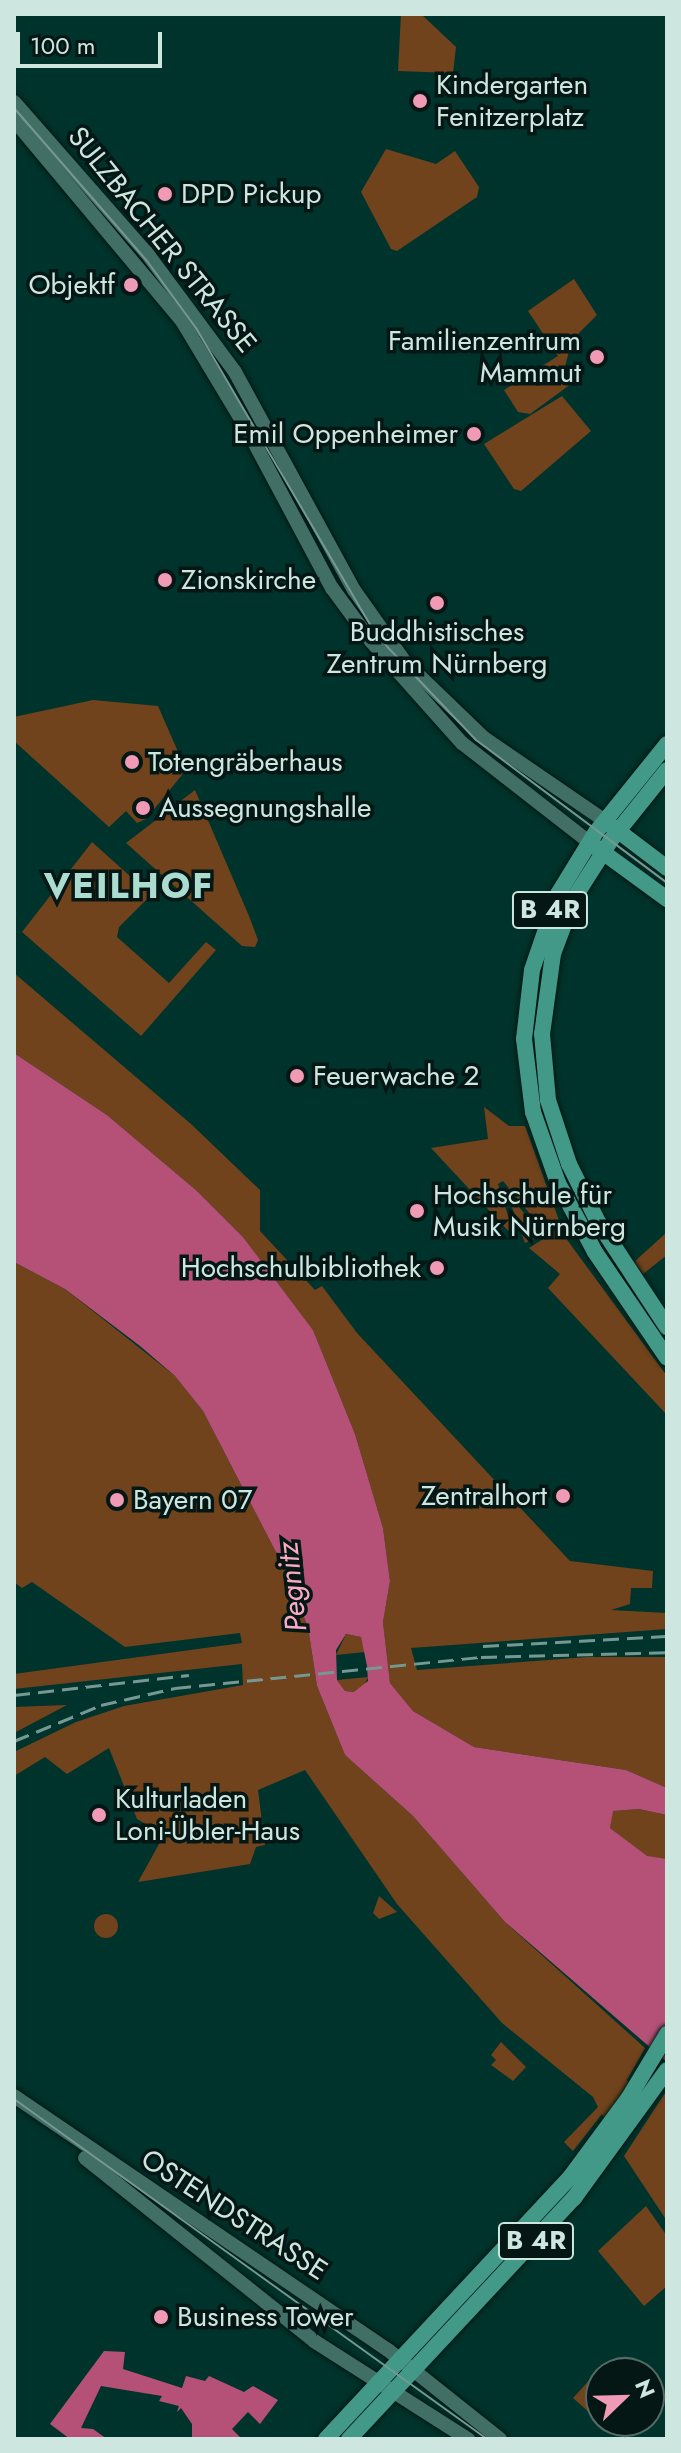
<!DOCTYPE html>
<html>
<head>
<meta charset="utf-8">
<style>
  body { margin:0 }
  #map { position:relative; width:681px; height:2453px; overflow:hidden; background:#00332b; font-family:Jost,sans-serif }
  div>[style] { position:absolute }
  .green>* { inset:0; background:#70431c }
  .round { border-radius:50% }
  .water>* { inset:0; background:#b55176 }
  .roads { filter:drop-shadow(0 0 2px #021814) drop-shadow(0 0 2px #021814) }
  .secondary>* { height:14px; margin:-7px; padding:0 7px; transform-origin:7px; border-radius:7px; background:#426f65 }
  .primary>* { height:16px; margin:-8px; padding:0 8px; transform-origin:8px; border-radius:8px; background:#439988 }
  .tram>* { height:2px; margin:-1px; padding:0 1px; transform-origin:1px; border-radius:1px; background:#759992 }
  .rail>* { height:3px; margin-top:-1.5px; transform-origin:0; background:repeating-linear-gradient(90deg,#759992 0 16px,transparent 0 24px) }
  .dots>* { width:22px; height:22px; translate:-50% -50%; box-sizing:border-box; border:4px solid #051714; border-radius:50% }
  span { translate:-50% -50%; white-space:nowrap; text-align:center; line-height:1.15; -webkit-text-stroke:7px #051714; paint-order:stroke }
  .shield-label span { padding:2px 6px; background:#051714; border:2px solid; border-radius:6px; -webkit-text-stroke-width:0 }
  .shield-label { font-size:26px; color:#cee6e0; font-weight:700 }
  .poi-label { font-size:28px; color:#cee6e0 }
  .left { translate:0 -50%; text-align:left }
  .right { translate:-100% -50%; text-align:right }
  .street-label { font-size:28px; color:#cee6e0 }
  .water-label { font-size:30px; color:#faaac3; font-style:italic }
  .district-label { font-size:36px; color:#acdcd0; font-weight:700; letter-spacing:2px }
  .frame { position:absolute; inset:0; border:16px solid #cee6e0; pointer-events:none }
  .north { position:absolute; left:585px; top:2357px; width:80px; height:80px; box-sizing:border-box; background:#051714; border:2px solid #556a66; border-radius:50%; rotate:67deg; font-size:22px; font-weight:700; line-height:32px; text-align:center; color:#cee6e0 }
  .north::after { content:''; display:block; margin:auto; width:28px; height:36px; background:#f09ab6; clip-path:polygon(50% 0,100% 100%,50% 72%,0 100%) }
  .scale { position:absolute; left:16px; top:32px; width:146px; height:36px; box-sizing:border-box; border:4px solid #cee6e0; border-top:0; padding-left:10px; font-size:24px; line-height:28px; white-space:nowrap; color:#cee6e0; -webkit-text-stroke:6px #051714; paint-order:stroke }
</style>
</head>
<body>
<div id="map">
  <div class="green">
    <div style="clip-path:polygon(401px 14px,421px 14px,456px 47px,453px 73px,398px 71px)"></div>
    <div style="clip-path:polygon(386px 149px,436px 164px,455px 151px,479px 187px,477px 197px,397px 251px,391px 249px,361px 192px)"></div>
    <div style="clip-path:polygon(574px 279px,597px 315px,572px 340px,563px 374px,571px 384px,530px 414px,518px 412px,504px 390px,558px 356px,528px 311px)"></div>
    <div style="clip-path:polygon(562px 396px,591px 431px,521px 491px,514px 489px,484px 444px)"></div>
    <div style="clip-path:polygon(93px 700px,158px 706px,186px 770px,146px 819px,137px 823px,126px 811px,109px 827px,14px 741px,14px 717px)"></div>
    <div style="clip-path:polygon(195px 790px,249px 916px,258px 940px,255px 947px,242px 946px,126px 843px)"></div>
    <div style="clip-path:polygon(92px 842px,151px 895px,119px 927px,117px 937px,169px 983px,206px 942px,216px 950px,141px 1036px,22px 932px)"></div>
    <div style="clip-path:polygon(14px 973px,191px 1124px,260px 1190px,260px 1231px,315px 1290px,322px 1286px,357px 1333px,570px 1561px,653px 1571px,652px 1588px,631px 1588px,630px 1604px,611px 1610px,667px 1613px,667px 1629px,411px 1648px,417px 1670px,588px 1657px,667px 1657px,667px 1788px,626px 1770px,474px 1747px,413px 1711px,390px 1683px,383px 1622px,390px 1581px,383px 1528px,355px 1434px,313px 1330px,243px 1237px,197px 1191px,107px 1115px,14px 1053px)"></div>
    <div style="clip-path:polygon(484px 1107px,509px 1126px,525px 1126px,565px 1237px,667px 1376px,667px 1415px,548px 1288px,560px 1274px,529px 1248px,548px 1236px,503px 1181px,498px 1184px,515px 1238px,431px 1148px,488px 1139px)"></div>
    <div style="clip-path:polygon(506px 1191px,542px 1235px,525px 1243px)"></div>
    <div style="clip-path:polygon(667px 1232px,667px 1255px,643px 1274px,634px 1262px)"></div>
    <div style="clip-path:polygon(14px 1262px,65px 1289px,175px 1376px,203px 1411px,279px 1558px,308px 1627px,317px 1686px,345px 1755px,413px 1816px,505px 1922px,645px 2048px,627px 2080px,630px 2084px,606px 2120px,602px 2114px,573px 2151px,564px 2142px,598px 2107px,593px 2097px,502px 2023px,397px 1904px,305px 1770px,258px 1790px,265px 1845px,256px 1847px,250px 1864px,138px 1882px,164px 1835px,137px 1819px,109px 1748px,67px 1774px,45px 1757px,14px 1776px,14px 1752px,76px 1722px,124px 1706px,243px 1685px,242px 1664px,14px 1689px,14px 1674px,242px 1643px,240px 1633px,125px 1647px,32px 1582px,22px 1588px,14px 1582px)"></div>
    <div style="clip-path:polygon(346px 1634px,361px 1637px,365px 1652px,336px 1655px)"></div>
    <div style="clip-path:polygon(368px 1677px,363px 1689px,355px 1692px,345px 1691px,337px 1680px)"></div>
    <div style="clip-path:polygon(67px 1705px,16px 1732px,14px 1731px,14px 1707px)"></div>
    <div style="clip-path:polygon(639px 1809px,667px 1815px,667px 1859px,647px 1857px,610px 1828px,612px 1811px)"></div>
    <div style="clip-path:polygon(379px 1896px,387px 1903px,397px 1912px,379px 1919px,373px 1913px)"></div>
    <div class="round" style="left:94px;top:1914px;width:24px;height:24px"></div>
    <div style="clip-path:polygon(501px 2042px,526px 2067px,513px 2081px,491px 2065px,496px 2060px,491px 2055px)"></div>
    <div style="clip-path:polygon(667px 2090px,667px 2221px,624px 2156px)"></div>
    <div style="clip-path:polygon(646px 2206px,667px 2236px,667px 2286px,644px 2306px,598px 2251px)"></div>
    <div style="clip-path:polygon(595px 2374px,601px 2379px,601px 2421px,618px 2421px,610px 2431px,573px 2398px)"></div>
  </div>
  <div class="water">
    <div style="clip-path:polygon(evenodd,14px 1053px,107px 1115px,197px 1191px,243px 1237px,313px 1330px,355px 1434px,383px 1528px,390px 1581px,383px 1622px,390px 1683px,413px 1711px,474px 1747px,626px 1770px,667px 1788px,667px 1815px,639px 1809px,613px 1811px,610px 1828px,647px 1856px,667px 1859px,667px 2062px,505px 1922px,413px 1816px,345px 1755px,317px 1686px,308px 1627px,279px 1558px,203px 1411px,175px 1376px,140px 1346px,65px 1289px,14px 1262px,14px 1053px,346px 1634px,361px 1637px,367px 1666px,368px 1681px,354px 1692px,345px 1691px,337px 1680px,336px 1650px,346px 1634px)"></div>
    <div style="clip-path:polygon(104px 2351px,125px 2352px,123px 2369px,182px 2388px,186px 2376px,205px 2381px,209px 2376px,244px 2392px,253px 2386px,278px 2400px,260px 2424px,248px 2412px,232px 2429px,242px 2439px,192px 2439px,192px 2424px,181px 2408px,177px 2412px,179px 2406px,159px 2401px,162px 2396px,101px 2386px,81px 2428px,93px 2429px,107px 2439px,70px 2439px,50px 2424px)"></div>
  </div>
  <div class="roads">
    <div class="secondary">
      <div style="left:14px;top:102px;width:200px;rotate:48.7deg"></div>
      <div style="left:146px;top:252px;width:149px;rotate:53.4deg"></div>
      <div style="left:235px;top:372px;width:248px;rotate:61.4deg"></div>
      <div style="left:354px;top:590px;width:88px;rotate:54.7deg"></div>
      <div style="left:405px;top:662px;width:110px;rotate:43.9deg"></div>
      <div style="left:484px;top:738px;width:147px;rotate:34.4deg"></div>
      <div style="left:14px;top:120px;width:262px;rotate:50.1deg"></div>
      <div style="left:182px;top:321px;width:128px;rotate:59deg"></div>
      <div style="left:248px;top:431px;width:178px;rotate:61.9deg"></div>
      <div style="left:332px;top:588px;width:66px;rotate:53.7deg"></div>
      <div style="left:371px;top:641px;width:137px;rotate:48.3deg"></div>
      <div style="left:462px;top:743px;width:161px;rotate:37.9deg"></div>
      <div style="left:14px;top:2096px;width:452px;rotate:34.2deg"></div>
      <div style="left:388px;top:2350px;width:143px;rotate:38.5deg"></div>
      <div style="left:85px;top:2158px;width:293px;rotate:38.6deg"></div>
      <div style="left:314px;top:2341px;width:183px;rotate:32.5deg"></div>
    </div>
    <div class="primary">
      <div style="left:667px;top:744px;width:113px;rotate:128.9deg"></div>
      <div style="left:596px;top:832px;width:73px;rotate:121.5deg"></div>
      <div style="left:558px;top:894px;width:80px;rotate:108.9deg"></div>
      <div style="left:532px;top:970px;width:69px;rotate:96.6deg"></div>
      <div style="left:524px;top:1039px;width:74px;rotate:83deg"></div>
      <div style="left:533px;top:1112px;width:75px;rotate:70.6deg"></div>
      <div style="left:558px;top:1183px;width:78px;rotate:61.8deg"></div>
      <div style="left:595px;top:1252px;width:128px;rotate:55.8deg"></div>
      <div style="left:667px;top:770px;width:90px;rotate:128.7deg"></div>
      <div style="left:611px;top:840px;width:69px;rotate:122.5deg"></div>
      <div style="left:574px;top:898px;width:60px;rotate:110.6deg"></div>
      <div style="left:553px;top:954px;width:81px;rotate:97.8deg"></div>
      <div style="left:542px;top:1034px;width:66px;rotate:84.8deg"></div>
      <div style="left:548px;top:1100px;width:67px;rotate:71.8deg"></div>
      <div style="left:569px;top:1164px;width:65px;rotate:63.4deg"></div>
      <div style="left:598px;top:1222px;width:126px;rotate:56.7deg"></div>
      <div style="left:609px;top:824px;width:73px;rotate:37.2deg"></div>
      <div style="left:593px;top:845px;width:92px;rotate:36.1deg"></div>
      <div style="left:326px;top:2439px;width:359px;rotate:-47deg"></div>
      <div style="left:571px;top:2176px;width:96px;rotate:-53.5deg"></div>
      <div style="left:628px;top:2099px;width:76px;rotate:-59deg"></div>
      <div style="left:349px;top:2439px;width:330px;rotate:-47deg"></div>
      <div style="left:574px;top:2198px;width:158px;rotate:-54deg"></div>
    </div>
  </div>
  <div class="tram">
    <div style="left:14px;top:108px;width:203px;rotate:49deg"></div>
    <div style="left:147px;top:261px;width:83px;rotate:53.8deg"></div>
    <div style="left:196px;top:328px;width:356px;rotate:59.6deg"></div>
    <div style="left:376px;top:635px;width:145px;rotate:46.4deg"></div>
    <div style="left:476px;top:740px;width:239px;rotate:36.8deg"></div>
    <div style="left:14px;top:2099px;width:583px;rotate:35.71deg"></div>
  </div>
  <div class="rail">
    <div style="left:483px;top:1646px;width:184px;rotate:-3.1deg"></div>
    <div style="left:14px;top:1695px;width:176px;rotate:-6.5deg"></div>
    <div style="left:14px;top:1741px;width:94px;rotate:-22.5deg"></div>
    <div style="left:101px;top:1705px;width:76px;rotate:-12.9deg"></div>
    <div style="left:175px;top:1688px;width:308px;rotate:-5.8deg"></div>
    <div style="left:481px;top:1657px;width:186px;rotate:-1.5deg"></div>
  </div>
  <div class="dots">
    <div style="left:420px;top:101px;background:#f09ab6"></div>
    <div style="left:165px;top:194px;background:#f09ab6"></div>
    <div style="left:131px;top:285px;background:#f09ab6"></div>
    <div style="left:597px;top:357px;background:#f09ab6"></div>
    <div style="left:474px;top:434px;background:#f09ab6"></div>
    <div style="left:165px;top:580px;background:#f09ab6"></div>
    <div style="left:437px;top:603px;background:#f09ab6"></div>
    <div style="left:132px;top:762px;background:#f09ab6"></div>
    <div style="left:143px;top:808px;background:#f09ab6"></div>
    <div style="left:297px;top:1076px;background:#f09ab6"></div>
    <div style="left:417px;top:1211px;background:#f09ab6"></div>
    <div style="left:437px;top:1268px;background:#f09ab6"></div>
    <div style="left:563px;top:1496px;background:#f09ab6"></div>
    <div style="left:117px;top:1500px;background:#f09ab6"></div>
    <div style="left:99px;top:1815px;background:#f09ab6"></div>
    <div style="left:161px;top:2317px;background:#f09ab6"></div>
  </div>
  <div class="shield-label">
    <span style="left:550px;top:910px">B 4R</span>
    <span style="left:536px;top:2241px">B 4R</span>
  </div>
  <div class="poi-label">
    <span class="left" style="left:436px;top:101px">Kindergarten<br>Fenitzerplatz</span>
    <span class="left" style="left:181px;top:194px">DPD Pickup</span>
    <span class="right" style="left:115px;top:285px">Objektf</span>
    <span class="right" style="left:581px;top:357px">Familienzentrum<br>Mammut</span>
    <span class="right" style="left:458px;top:434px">Emil Oppenheimer</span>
    <span class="left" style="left:181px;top:580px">Zionskirche</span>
    <span style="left:437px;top:648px">Buddhistisches<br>Zentrum Nürnberg</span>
    <span class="left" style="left:148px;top:762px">Totengräberhaus</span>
    <span class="left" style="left:159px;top:808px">Aussegnungshalle</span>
    <span class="left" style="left:313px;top:1076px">Feuerwache 2</span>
    <span class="left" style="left:433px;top:1211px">Hochschule für<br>Musik Nürnberg</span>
    <span class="right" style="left:421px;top:1268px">Hochschulbibliothek</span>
    <span class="right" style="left:547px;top:1496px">Zentralhort</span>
    <span class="left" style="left:133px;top:1500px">Bayern 07</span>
    <span class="left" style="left:115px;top:1815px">Kulturladen<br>Loni-Übler-Haus</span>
    <span class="left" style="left:177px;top:2317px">Business Tower</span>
  </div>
  <div class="street-label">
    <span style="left:162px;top:240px;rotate:51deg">SULZBACHER STRASSE</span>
    <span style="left:234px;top:2215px;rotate:33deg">OSTENDSTRASSE</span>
  </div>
  <div class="water-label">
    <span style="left:292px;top:1587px;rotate:-96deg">Pegnitz</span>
  </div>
  <div class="district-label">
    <span style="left:129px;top:886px">VEILHOF</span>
  </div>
  <div class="frame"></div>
  <div class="north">N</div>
  <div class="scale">100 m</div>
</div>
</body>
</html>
